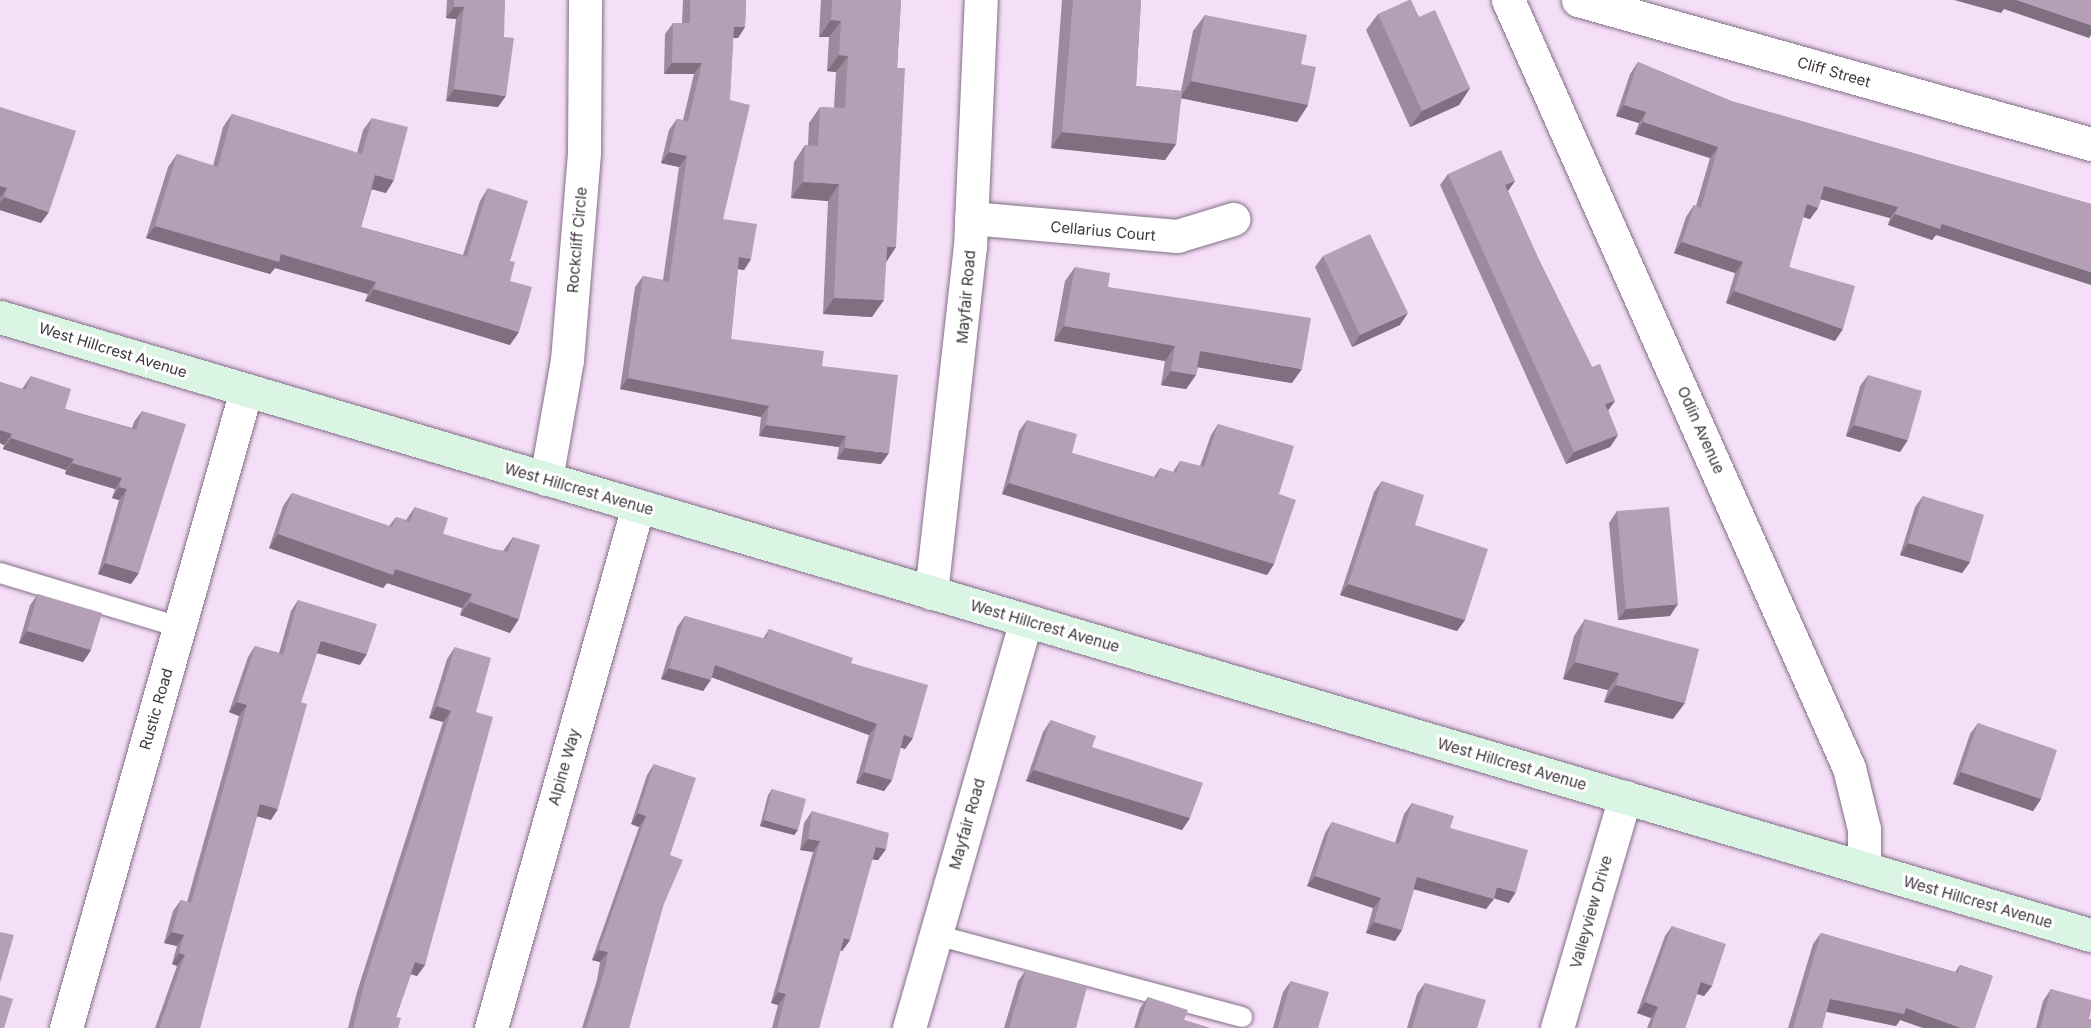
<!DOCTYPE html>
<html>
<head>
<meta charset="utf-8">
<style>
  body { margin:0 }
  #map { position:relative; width:2091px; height:1028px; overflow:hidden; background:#f5def8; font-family:Inter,sans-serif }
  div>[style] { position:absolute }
  .roads { filter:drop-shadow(0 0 2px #836f86) drop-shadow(0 0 2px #836f86) }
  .lane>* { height:20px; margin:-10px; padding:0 10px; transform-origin:10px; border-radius:10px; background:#fff }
  .street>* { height:33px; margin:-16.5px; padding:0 16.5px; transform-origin:16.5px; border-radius:16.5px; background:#fff }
  .secondary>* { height:33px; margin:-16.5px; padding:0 16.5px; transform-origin:16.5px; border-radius:16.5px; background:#daf5e4 }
  .wall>* { inset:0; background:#9c899d }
  .shaded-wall>* { inset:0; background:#7f6f80 }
  .building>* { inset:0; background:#b59fb7 }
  span { translate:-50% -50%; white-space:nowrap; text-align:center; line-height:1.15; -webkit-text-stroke:6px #fff; paint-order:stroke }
  .street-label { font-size:15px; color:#3f3640 }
</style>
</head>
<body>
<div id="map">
  <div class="roads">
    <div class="lane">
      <div style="left:0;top:573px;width:187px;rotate:16.8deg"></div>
      <div style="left:936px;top:935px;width:317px;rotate:15deg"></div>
    </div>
    <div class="street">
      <div style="left:1508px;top:0;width:840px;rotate:66.06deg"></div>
      <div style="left:1849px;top:768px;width:63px;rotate:76.2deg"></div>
      <div style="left:1864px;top:829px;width:39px;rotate:90deg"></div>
      <div style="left:1578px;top:0;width:533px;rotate:15.68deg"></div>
      <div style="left:971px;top:218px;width:207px;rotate:5deg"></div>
      <div style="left:1177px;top:236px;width:59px;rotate:-16.9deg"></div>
      <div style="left:546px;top:479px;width:121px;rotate:-80deg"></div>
      <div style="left:567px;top:360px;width:209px;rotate:-85.3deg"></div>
      <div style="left:584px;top:152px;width:152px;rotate:-89.6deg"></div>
      <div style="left:931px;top:593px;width:348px;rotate:-83.6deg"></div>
      <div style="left:970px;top:247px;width:247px;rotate:-87.5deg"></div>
      <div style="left:66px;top:1028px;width:663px;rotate:-74.24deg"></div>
      <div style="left:491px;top:1028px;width:542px;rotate:-74.27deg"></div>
      <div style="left:909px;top:1028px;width:424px;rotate:-74deg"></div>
      <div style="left:1557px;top:1028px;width:241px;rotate:-73.6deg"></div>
    </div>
    <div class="secondary">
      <div style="left:0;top:317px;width:2180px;rotate:16.47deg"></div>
    </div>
  </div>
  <div class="wall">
    <div style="clip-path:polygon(447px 0,505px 0,498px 107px,446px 101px,456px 19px,446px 18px)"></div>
    <div style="clip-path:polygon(683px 0,746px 0,745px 27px,738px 38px,733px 38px,723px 219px,751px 259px,744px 270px,738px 269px,731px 339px,822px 366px,881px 464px,837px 459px,839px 447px,759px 436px,761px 417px,620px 389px,635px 287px,643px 276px,663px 280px,679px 167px,661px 163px,669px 130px,677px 119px,683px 120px,694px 74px,664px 74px,665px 34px,673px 23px,682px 23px)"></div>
    <div style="clip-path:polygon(821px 0,901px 0,886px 262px,872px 317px,823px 314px,828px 201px,791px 198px,794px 162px,805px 145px,808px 145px,809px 123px,820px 107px,834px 108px,836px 72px,827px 71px,829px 37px,819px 37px)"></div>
    <div style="clip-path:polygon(1062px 0,1141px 0,1136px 86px,1181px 91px,1193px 31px,1205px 15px,1301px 64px,1308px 105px,1297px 122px,1181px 98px,1176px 144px,1165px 160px,1051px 148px)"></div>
    <div style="clip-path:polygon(1378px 14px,1419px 17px,1470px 88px,1459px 105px,1410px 127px,1366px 30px)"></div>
    <div style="clip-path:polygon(1638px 62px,1731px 101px,2091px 204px,1936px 235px,1932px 240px,1888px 225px,1890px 218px,1821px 199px,1818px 208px,1810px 219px,1803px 217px,1789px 267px,1835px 341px,1726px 303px,1735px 273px,1674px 253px,1686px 217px,1694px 205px,1696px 206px,1710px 158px,1635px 134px,1639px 123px,1616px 116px,1630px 74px)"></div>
    <div style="clip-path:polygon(0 107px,41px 223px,0 210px)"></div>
    <div style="clip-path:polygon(232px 114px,357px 153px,363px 130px,372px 118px,386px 193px,372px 189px,361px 227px,463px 255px,480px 201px,488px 188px,510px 261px,510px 345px,365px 301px,368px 294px,275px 268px,270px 274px,146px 238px,168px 167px,177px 154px,213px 166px,223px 127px)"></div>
    <div style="clip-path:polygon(1448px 174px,1515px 181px,1508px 191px,1539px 260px,1592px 367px,1615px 401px,1608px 410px,1618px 435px,1610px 447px,1566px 464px,1440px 185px)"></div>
    <div style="clip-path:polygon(1323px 256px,1400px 325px,1352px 347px,1315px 267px)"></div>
    <div style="clip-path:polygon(1075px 267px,1108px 287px,1292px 383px,1198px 367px,1196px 375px,1186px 389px,1161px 385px,1165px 361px,1054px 341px,1065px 281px)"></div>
    <div style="clip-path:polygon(1868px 375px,1900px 452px,1846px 436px,1860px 386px)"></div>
    <div style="clip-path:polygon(31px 376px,65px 409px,132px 428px,134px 422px,142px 411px,131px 584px,98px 574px,119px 500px,112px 498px,115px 489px,65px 474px,66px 470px,3px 449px,4px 445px,0 443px,0 382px,22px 389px)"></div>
    <div style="clip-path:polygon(1027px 420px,1072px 453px,1154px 477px,1160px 468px,1173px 472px,1180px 461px,1200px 466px,1211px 435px,1218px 424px,1279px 494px,1274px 564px,1267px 575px,1002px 494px,1019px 431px)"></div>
    <div style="clip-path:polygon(1382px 481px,1415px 525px,1465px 620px,1457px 631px,1340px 595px,1374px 492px)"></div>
    <div style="clip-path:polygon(292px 493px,389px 526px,396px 517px,406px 520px,415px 507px,443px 534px,493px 549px,503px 551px,513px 537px,510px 633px,460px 615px,462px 608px,387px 583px,383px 588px,269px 548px,283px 506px)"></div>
    <div style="clip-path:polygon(1923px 496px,1970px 562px,1962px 573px,1900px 555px,1915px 507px)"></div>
    <div style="clip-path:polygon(1617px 511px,1670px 616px,1618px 620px,1609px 523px)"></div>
    <div style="clip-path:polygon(38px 594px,91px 650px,83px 662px,19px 643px,30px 605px)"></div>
    <div style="clip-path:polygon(298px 600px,360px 665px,317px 653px,301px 702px,271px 820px,257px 816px,200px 1028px,155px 1028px,177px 966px,172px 964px,177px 946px,164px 943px,173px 911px,181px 900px,187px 902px,239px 716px,229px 712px,248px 657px,255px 646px,279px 653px,291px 611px)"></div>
    <div style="clip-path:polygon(685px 616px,763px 639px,769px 629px,851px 663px,913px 738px,905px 749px,901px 747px,892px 780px,884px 791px,856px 783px,869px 735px,712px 677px,703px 691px,661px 679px,677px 627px)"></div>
    <div style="clip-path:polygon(1585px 619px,1673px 719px,1604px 702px,1608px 690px,1563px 679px,1574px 636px)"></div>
    <div style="clip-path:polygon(455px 647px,476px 712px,425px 965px,417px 976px,411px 974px,396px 1017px,398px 1028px,348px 1028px,357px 992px,443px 722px,429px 718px,447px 659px)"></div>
    <div style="clip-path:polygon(1051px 720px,1092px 747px,1190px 818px,1182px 830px,1026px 781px,1043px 732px)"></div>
    <div style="clip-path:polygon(1978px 723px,2041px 799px,2033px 811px,1953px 784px,1970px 734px)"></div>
    <div style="clip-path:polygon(654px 764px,670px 855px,663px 906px,629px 1028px,582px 1028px,597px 980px,600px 962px,592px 960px,639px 827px,631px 824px,647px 775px)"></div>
    <div style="clip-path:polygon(772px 789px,798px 830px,794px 835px,760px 826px,768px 795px)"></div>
    <div style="clip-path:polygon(1412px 803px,1450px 828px,1509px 903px,1494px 898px,1486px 909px,1414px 889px,1402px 930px,1395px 941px,1366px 933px,1373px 908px,1307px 886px,1325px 833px,1332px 822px,1395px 843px,1404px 814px)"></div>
    <div style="clip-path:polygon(812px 811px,886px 849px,878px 860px,872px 859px,850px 940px,842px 951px,840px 951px,819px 1028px,772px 1028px,778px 1005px,771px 1003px,813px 852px,800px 850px,804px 823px)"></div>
    <div style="clip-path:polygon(1672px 926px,1712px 986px,1704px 996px,1697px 994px,1685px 1028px,1647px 1028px,1651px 1018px,1637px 1013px,1665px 936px)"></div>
    <div style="clip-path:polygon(1821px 933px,1955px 972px,1960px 965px,1993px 976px,1900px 1020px,1896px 1026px,1826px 1011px,1822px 1028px,1788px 1028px,1813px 944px)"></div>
    <div style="clip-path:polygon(1026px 970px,1076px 1028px,1004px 1028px,1018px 981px)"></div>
    <div style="clip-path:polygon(1291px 981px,1318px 1028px,1273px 1028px,1283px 992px)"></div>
    <div style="clip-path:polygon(1425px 983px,1477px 1028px,1407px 1028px,1417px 994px)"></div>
    <div style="clip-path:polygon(2051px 989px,2089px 1019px,2091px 1028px,2036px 1028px,2043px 1001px)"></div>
    <div style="clip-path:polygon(1148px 997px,1184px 1020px,1210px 1028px,1134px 1028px,1140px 1008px)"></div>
  </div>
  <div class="shaded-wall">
    <div style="clip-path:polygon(1954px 0,2017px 0,2091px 25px,2091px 35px,2089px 38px,2004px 9px,2001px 13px)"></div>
    <div style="clip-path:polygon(454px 7px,464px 7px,456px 19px,446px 18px)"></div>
    <div style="clip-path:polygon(831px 20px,841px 21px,829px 37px,819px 37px)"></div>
    <div style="clip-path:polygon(734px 27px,745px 27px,738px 38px,726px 38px)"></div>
    <div style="clip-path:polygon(839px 55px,848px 56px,836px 72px,827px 71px)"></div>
    <div style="clip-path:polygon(672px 63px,702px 63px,694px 74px,664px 74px)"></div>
    <div style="clip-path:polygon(1191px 81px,1308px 105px,1297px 122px,1180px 98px)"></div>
    <div style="clip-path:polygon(1470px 88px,1459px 105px,1410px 127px,1422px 111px)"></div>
    <div style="clip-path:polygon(454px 89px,506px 96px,498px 107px,446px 101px)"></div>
    <div style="clip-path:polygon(1624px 105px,1646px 112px,1639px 123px,1616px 116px)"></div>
    <div style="clip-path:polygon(1643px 122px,1718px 147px,1710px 158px,1635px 134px)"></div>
    <div style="clip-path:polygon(1062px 132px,1176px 144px,1165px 160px,1051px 148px)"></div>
    <div style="clip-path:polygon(669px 152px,687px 156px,679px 167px,661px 163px)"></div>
    <div style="clip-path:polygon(375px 175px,394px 180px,386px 193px,367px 188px)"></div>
    <div style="clip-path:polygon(1515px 181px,1507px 192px,1505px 185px)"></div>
    <div style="clip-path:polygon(803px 182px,839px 184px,828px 201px,791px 198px)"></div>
    <div style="clip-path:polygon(0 186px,7px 188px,0 198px)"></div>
    <div style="clip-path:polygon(1824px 186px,1898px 207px,1890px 218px,1816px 198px)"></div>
    <div style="clip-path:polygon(4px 197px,49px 212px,41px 223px,0 210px,0 203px)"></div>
    <div style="clip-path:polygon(1807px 204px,1818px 208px,1810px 219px,1799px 216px)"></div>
    <div style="clip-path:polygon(1895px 214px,1942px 224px,2091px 272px,2091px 285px,1936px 235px,1932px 240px,1888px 225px)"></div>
    <div style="clip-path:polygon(155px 226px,281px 254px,376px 282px,368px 294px,275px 268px,270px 274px,146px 238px)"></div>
    <div style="clip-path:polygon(1682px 242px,1743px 262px,1735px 273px,1674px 253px)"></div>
    <div style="clip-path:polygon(887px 247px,896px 247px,885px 264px)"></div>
    <div style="clip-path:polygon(739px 257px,751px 259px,744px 270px,731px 268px)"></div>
    <div style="clip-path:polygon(374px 289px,519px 332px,510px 345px,365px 301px)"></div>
    <div style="clip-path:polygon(1734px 291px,1843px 329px,1835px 341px,1726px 303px)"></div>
    <div style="clip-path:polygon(834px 298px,884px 300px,872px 317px,823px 314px)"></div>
    <div style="clip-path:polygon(1408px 313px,1400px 325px,1352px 347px,1360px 335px)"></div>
    <div style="clip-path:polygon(1064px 326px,1175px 346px,1165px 361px,1054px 341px)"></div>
    <div style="clip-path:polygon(1200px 351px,1302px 369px,1292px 383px,1190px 366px)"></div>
    <div style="clip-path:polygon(1171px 371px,1196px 375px,1186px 389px,1161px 385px)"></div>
    <div style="clip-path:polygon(628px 378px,769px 406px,761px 417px,620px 389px)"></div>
    <div style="clip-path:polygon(1615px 401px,1607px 412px,1605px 404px)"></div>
    <div style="clip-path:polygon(766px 425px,846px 436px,839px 447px,759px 436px)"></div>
    <div style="clip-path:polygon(1854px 425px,1908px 440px,1900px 452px,1846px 436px)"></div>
    <div style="clip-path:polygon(0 430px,12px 434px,4px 445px,0 443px)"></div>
    <div style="clip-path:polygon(1618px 435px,1610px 447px,1566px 464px,1574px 452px)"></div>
    <div style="clip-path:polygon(11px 438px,74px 459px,66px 470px,3px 449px)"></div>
    <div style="clip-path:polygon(845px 448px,889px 453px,881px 464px,837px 459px)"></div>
    <div style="clip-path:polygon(72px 463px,122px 478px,115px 489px,65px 474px)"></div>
    <div style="clip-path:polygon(1009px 483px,1274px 564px,1267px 575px,1002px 494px)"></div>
    <div style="clip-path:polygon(119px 487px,127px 489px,119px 500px,112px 498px)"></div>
    <div style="clip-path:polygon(278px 534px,395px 569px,472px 594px,462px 608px,387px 583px,383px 588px,269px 548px)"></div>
    <div style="clip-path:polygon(1908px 543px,1970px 562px,1962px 573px,1900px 555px)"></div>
    <div style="clip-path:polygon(105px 563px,139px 573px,131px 584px,98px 574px)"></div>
    <div style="clip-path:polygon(1348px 584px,1465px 620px,1457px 631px,1340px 595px)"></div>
    <div style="clip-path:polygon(470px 602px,519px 619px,510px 633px,460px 615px)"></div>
    <div style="clip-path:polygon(1678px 604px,1670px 616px,1618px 620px,1626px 609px)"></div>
    <div style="clip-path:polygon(27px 631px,91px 650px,83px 662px,19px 643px)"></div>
    <div style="clip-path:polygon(321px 641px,367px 654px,360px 665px,313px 652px)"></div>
    <div style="clip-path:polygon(1575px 662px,1619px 673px,1608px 690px,1563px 679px)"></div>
    <div style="clip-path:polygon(715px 665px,877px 724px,869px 735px,708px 676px)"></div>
    <div style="clip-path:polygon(669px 668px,711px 680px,703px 691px,661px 679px)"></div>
    <div style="clip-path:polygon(1616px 685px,1685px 703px,1673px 719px,1604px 702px)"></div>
    <div style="clip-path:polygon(237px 702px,247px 705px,239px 716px,229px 712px)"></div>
    <div style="clip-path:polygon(437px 706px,451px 711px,443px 722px,429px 718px)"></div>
    <div style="clip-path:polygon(904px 735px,913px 738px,905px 749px,896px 746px)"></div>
    <div style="clip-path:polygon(1034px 770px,1190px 818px,1182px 830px,1026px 781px)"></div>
    <div style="clip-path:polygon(864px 772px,892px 780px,884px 791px,856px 783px)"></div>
    <div style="clip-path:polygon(1961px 772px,2041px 799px,2033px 811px,1953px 784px)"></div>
    <div style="clip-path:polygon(260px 804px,278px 809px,271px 820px,252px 815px)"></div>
    <div style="clip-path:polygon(638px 813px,646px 816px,639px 827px,631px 824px)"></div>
    <div style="clip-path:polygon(764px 820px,798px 830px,794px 835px,760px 826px)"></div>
    <div style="clip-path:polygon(808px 839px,820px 841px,813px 852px,800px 850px)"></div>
    <div style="clip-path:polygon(876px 847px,886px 849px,878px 860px,868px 859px)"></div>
    <div style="clip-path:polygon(1315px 876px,1381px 898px,1373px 908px,1307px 886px)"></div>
    <div style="clip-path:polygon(1417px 877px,1494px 899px,1486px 909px,1409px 888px)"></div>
    <div style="clip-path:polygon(1497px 887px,1516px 892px,1509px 903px,1490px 897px)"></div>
    <div style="clip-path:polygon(1374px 922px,1402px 930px,1395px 941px,1366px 933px)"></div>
    <div style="clip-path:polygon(172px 932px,184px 935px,177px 946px,164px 943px)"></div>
    <div style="clip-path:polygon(844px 938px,850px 940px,842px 951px,836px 949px)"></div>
    <div style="clip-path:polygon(599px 950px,608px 952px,600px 962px,592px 960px)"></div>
    <div style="clip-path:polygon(179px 953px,185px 955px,177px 966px,172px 964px)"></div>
    <div style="clip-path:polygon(415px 962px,425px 965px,417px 976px,407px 973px)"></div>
    <div style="clip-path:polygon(1701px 982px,1712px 986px,1704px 996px,1694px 993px)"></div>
    <div style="clip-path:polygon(778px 992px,786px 994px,778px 1005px,771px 1003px)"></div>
    <div style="clip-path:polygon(1830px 999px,1906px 1008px,1962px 1028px,1923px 1028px,1900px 1020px,1896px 1026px,1822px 1011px)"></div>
    <div style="clip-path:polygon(1645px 1002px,1658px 1007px,1651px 1018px,1637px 1013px)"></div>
  </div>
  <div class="building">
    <div style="clip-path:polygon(454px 0,505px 0,504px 37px,514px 38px,506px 96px,454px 89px,464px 7px,454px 7px)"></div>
    <div style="clip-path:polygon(690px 0,746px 0,745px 27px,734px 27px,730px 100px,750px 105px,723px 219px,757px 224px,751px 259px,739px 257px,731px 339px,824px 351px,822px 366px,898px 375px,889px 453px,845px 448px,846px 436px,766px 425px,769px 406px,628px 378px,643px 276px,669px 282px,687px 156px,669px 152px,677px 119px,688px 121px,702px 63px,672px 63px,673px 23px,690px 23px)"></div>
    <div style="clip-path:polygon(832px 0,901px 0,897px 68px,905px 68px,896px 247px,887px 247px,884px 300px,834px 298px,839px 184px,803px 182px,805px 145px,818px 146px,820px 107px,845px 108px,848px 56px,839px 55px,841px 21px,831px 20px)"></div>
    <div style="clip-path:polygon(1073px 0,1141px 0,1136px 86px,1182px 91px,1176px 144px,1062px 132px)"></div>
    <div style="clip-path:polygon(1409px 0,1411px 0,1419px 17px,1435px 10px,1470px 88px,1422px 111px,1378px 14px)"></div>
    <div style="clip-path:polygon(2017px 0,2091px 0,2091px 25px)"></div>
    <div style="clip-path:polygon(1205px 15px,1307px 35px,1301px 64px,1316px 67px,1308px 105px,1191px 81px)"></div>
    <div style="clip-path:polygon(1638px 62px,1731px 101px,2091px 204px,2091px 272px,1942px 224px,1940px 229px,1895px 214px,1898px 207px,1824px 186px,1818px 208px,1807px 204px,1789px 267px,1855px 286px,1843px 329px,1734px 291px,1743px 262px,1682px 242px,1694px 205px,1701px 208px,1718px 147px,1643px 122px,1646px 112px,1624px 105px)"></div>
    <div style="clip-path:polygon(0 107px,76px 131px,49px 212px,4px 197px,7px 188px,0 186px)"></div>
    <div style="clip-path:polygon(232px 114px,362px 154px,372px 118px,408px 127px,394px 180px,375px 175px,361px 227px,467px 257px,488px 188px,528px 201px,510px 261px,515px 262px,510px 281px,532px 287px,519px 332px,374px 289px,376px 282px,281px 254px,279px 262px,155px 226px,177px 154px,218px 167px)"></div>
    <div style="clip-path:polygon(1501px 150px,1515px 181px,1505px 185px,1539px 260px,1592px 367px,1600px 364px,1615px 401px,1605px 404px,1618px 435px,1574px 452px,1448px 174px)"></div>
    <div style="clip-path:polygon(1370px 234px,1408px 313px,1360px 335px,1323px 256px)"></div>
    <div style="clip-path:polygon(1075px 267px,1110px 273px,1108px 287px,1311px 318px,1302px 369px,1200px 351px,1196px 375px,1171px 371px,1175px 346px,1064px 326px)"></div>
    <div style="clip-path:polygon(1868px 375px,1922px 391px,1908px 440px,1854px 425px)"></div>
    <div style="clip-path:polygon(31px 376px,71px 389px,65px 409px,136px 430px,142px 411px,186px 424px,139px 573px,105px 563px,127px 489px,119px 487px,122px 478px,72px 463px,74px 459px,11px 438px,12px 434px,0 430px,0 382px,26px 390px)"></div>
    <div style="clip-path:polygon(1027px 420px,1077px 434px,1072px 453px,1157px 478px,1160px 468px,1176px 473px,1180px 461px,1204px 467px,1218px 424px,1294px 446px,1279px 494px,1296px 500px,1274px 564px,1009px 483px)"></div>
    <div style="clip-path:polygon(1382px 481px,1424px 495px,1415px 525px,1488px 549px,1465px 620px,1348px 584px)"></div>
    <div style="clip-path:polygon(292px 493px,392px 527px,396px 517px,410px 522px,415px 507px,448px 518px,443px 534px,493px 549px,508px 552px,513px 537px,540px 545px,519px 619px,470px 602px,472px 594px,395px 569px,393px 575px,278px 534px)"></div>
    <div style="clip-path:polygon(1923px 496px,1984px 515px,1970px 562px,1908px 543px)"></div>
    <div style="clip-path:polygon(1669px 507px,1678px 604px,1626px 609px,1617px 511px)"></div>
    <div style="clip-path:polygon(38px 594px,102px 613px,91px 650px,27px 631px)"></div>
    <div style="clip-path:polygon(298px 600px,377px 624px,367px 654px,321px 641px,301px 702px,307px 704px,278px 809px,260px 804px,200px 1028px,159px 1028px,185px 955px,179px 953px,184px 935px,172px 932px,181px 900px,191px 903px,247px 705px,237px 702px,255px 646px,283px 655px)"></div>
    <div style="clip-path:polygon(685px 616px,766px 639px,769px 629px,853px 658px,851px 663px,928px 685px,913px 738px,904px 735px,892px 780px,864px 772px,877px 724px,715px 665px,711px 680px,669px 668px)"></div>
    <div style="clip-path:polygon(1585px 619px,1699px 649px,1685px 703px,1616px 685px,1619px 673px,1575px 662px)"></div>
    <div style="clip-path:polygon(455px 647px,491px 658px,476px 712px,493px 717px,425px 965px,415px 962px,396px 1017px,401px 1018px,398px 1028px,353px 1028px,365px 981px,451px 711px,437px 706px)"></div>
    <div style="clip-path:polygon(1051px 720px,1096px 736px,1092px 747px,1203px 783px,1190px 818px,1034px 770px)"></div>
    <div style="clip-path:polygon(1978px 723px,2057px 750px,2041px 799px,1961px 772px)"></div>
    <div style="clip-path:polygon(654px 764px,696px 778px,670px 855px,683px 860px,663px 906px,629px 1028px,586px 1028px,605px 969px,608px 952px,599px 950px,646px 816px,638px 813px)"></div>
    <div style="clip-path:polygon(772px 789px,806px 799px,798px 830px,764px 820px)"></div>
    <div style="clip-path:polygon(1412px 803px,1454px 816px,1450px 828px,1528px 850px,1516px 892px,1497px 887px,1494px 899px,1417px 877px,1402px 930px,1374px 922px,1381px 898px,1315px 876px,1332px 822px,1399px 844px)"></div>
    <div style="clip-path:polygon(812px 811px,889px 833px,886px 849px,876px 847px,850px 940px,844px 938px,819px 1028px,777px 1028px,786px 994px,778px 992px,820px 841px,808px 839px)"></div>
    <div style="clip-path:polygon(1672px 926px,1726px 944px,1712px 986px,1701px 982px,1685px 1028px,1651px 1028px,1658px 1007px,1645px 1002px)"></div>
    <div style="clip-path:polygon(0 932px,14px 935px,0 983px)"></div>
    <div style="clip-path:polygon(1821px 933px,1958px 973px,1960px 965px,1993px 976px,1975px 1028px,1962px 1028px,1906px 1008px,1904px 1014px,1830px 999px,1822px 1028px,1793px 1028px)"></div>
    <div style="clip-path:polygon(1026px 970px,1087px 987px,1076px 1028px,1009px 1028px)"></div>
    <div style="clip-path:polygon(1291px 981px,1329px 992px,1318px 1028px,1281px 1028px,1278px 1027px)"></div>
    <div style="clip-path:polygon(1425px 983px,1486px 1000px,1477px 1028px,1412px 1028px)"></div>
    <div style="clip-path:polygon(2051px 989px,2091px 1000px,2091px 1011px,2089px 1019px,2091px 1019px,2091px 1028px,2040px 1028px)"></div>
    <div style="clip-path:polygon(0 995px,13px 999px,4px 1028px,0 1028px)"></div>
    <div style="clip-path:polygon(1148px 997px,1188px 1010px,1184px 1020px,1210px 1028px,1138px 1028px)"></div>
  </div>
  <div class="street-label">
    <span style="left:1834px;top:72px;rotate:16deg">Cliff Street</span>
    <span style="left:1103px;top:231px;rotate:5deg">Cellarius Court</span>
    <span style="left:577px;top:240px;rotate:-85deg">Rockcliff Circle</span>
    <span style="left:966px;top:297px;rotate:-85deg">Mayfair Road</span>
    <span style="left:113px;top:350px;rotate:17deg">West Hillcrest Avenue</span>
    <span style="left:1701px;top:430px;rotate:66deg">Odlin Avenue</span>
    <span style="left:579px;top:489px;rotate:16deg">West Hillcrest Avenue</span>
    <span style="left:1045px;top:626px;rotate:16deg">West Hillcrest Avenue</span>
    <span style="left:156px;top:709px;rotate:-74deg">Rustic Road</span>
    <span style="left:1512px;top:764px;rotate:16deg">West Hillcrest Avenue</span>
    <span style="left:564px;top:767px;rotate:-74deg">Alpine Way</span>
    <span style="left:967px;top:824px;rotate:-74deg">Mayfair Road</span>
    <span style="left:1978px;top:902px;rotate:16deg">West Hillcrest Avenue</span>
    <span style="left:1591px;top:912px;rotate:-74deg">Valleyview Drive</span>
  </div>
</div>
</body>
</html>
